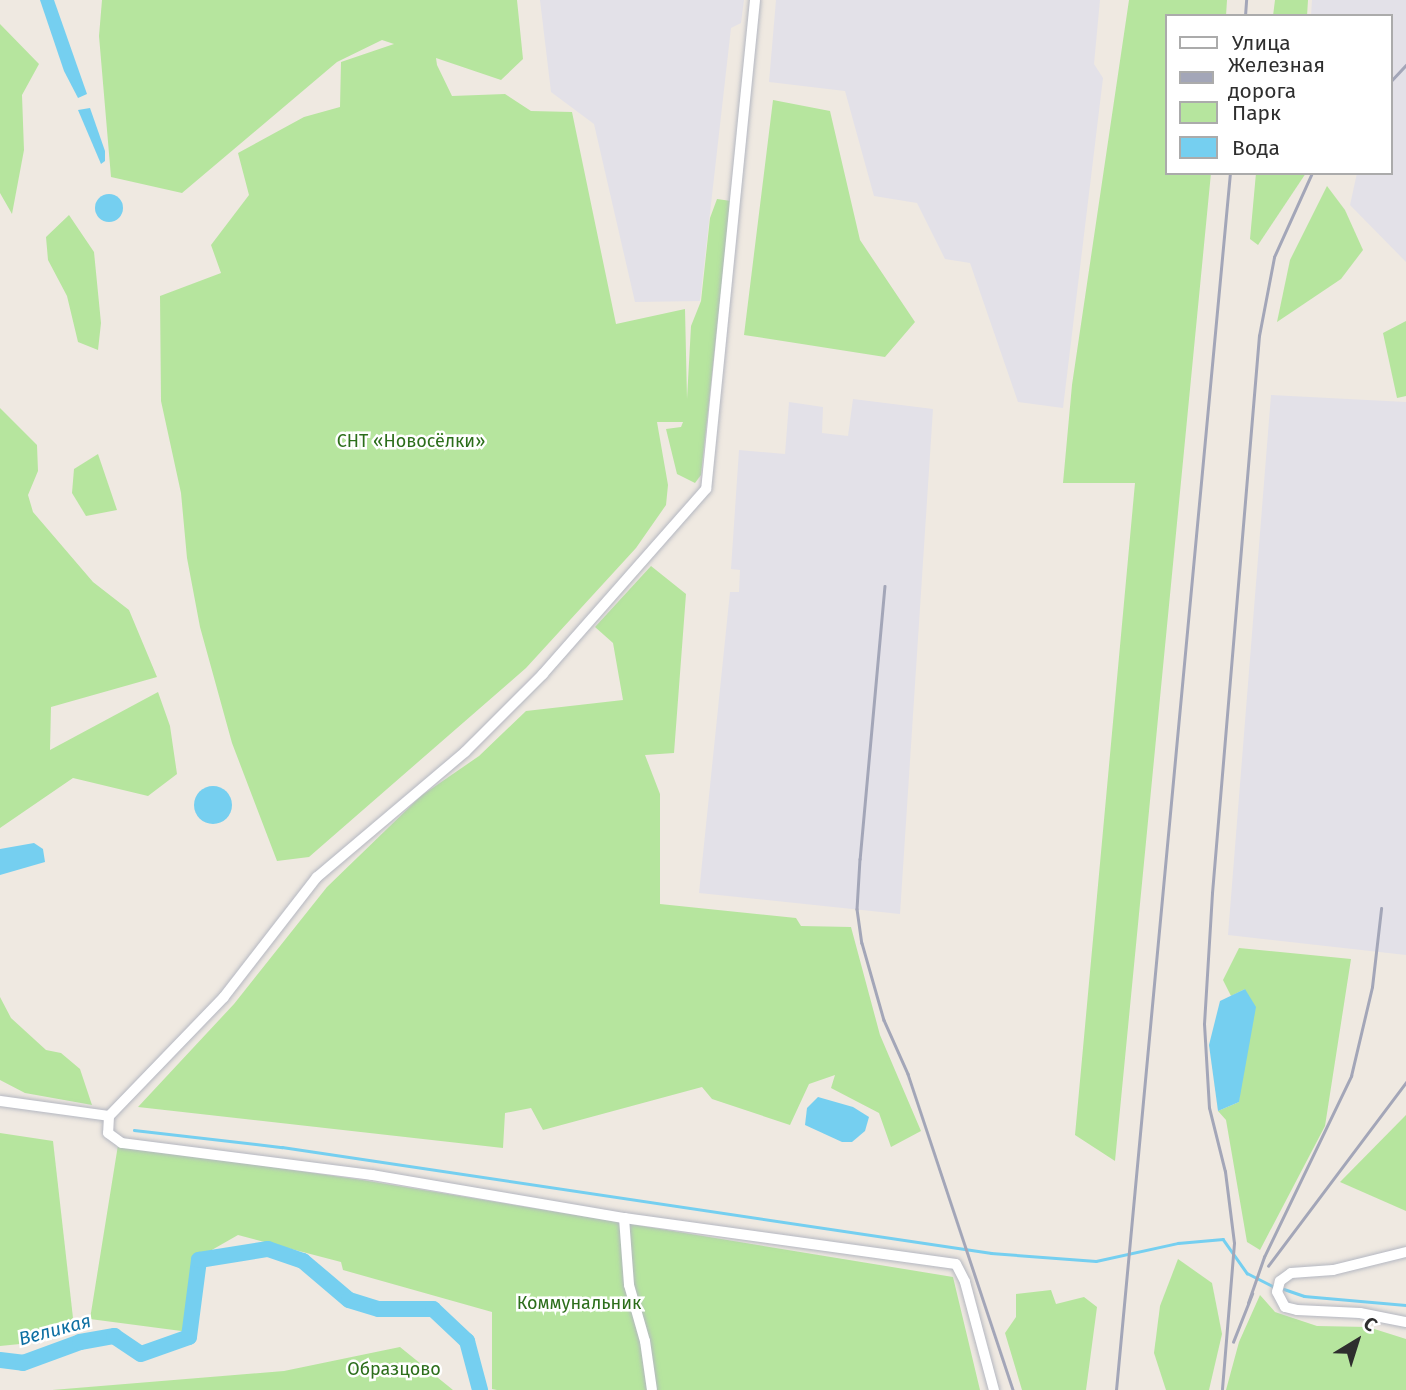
<!DOCTYPE html>
<html>
<head>
<meta charset="utf-8">
<style>
  body { margin:0 }
  #map { position:relative; width:1406px; height:1390px; overflow:hidden; background:#efe9e1; font-family:"Fira Sans",sans-serif }
  div>[style] { position:absolute }
  .industrial>* { inset:0; background:#e3e1e8 }
  .green>* { inset:0; background:#b6e59e }
  .water>* { inset:0; background:#75cff0 }
  .round { border-radius:50% }
  .stream>* { height:2.5px; margin:-1.25px; padding:0 1.25px; transform-origin:1.25px; border-radius:1.25px; background:#75cff0 }
  .river>* { height:16px; margin:-8px; padding:0 8px; transform-origin:8px; border-radius:8px; background:#75cff0 }
  .roads { filter:drop-shadow(0 0 2px #b4b7c1) drop-shadow(0 0 2px #b4b7c1) }
  .minor>* { height:10px; margin:-5px; padding:0 5px; transform-origin:5px; border-radius:5px; background:#fff }
  .rail>* { height:2.5px; margin:-1.25px; padding:0 1.25px; transform-origin:1.25px; border-radius:1.25px; background:#a3a6b8 }
  span { translate:-50% -50%; white-space:nowrap; text-align:center; line-height:1.15; -webkit-text-stroke:5px #fff; paint-order:stroke }
  .park-label { font-size:18px; color:#2c6e1b }
  .water-label { font-size:19px; color:#0d6fa3; font-style:italic }
  .legend { position:absolute; left:1165px; top:14px; width:228px; height:161px; box-sizing:border-box; background:#fff; border:2px solid #ababab; margin:0; padding:9px 12px; list-style:none; font-size:21px; color:#2e2e2e }
  .legend li { display:flex; align-items:center; gap:14px; height:35px }
  .legend b { width:35px; border:2px solid #ababab }
  .north { position:absolute; left:1322px; top:1306px; width:70px; height:70px; -webkit-text-stroke:5px #fff; paint-order:stroke; rotate:38deg; font-size:19px; font-weight:700; line-height:28px; text-align:center; color:#2e2e2e }
  .north::after { content:''; display:block; margin:auto; width:24px; height:32px; background:#2e2e2e; clip-path:polygon(50% 0,100% 100%,50% 72%,0 100%) }
</style>
</head>
<body>
<div id="map">
  <div class="industrial">
    <div style="clip-path:polygon(540px 0,744px 0,741px 23px,731px 28px,700px 301px,635px 302px,594px 124px,551px 92px)"></div>
    <div style="clip-path:polygon(776px 0,1100px 0,1094px 64px,1103px 78px,1063px 408px,1018px 402px,970px 263px,945px 259px,917px 203px,874px 196px,845px 91px,769px 82px)"></div>
    <div style="clip-path:polygon(1312px 0,1406px 0,1406px 262px,1350px 205px,1357px 173px,1390px 173px,1390px 16px,1311px 16px)"></div>
    <div style="clip-path:polygon(1271px 395px,1406px 402px,1406px 955px,1228px 935px)"></div>
    <div style="clip-path:polygon(853px 399px,933px 409px,900px 914px,699px 893px,730px 592px,739px 592px,740px 570px,731px 569px,739px 450px,785px 454px,789px 402px,823px 407px,822px 433px,848px 436px)"></div>
  </div>
  <div class="green">
    <div style="clip-path:polygon(102px 0,517px 0,523px 59px,501px 80px,436px 58px,437px 65px,452px 96px,505px 94px,531px 111px,572px 112px,616px 324px,685px 309px,687px 399px,691px 326px,701px 301px,710px 218px,717px 199px,731px 201px,701px 475px,695px 483px,677px 474px,666px 429px,681px 427px,683px 422px,657px 422px,668px 485px,666px 505px,636px 548px,526px 668px,309px 857px,277px 861px,232px 743px,200px 627px,187px 558px,181px 493px,161px 401px,160px 296px,221px 273px,211px 245px,249px 195px,238px 153px,304px 117px,340px 107px,341px 62px,394px 44px,382px 40px,337px 62px,182px 193px,111px 177px,99px 36px)"></div>
    <div style="clip-path:polygon(1129px 0,1227px 0,1226px 16px,1166px 16px,1166px 173px,1211px 173px,1115px 1161px,1075px 1135px,1135px 483px,1063px 483px,1072px 385px)"></div>
    <div style="clip-path:polygon(1275px 0,1308px 0,1307px 16px,1273px 16px)"></div>
    <div style="clip-path:polygon(0 24px,39px 64px,22px 95px,24px 150px,12px 214px,0 193px)"></div>
    <div style="clip-path:polygon(773px 100px,830px 111px,860px 240px,915px 322px,885px 357px,744px 335px)"></div>
    <div style="clip-path:polygon(1256px 173px,1306px 173px,1258px 245px,1250px 239px)"></div>
    <div style="clip-path:polygon(1327px 186px,1345px 210px,1363px 250px,1341px 279px,1277px 322px,1290px 260px)"></div>
    <div style="clip-path:polygon(69px 215px,94px 252px,101px 323px,98px 350px,78px 342px,67px 296px,48px 260px,46px 237px)"></div>
    <div style="clip-path:polygon(1406px 321px,1406px 396px,1397px 398px,1383px 333px)"></div>
    <div style="clip-path:polygon(0 408px,37px 445px,38px 471px,28px 495px,33px 512px,93px 582px,129px 610px,157px 677px,51px 707px,50px 750px,158px 692px,170px 726px,177px 774px,148px 796px,73px 778px,0 828px)"></div>
    <div style="clip-path:polygon(98px 454px,117px 510px,86px 516px,72px 493px,74px 469px)"></div>
    <div style="clip-path:polygon(651px 566px,686px 594px,674px 753px,645px 755px,660px 794px,660px 904px,796px 918px,801px 926px,851px 927px,880px 1035px,921px 1131px,891px 1147px,879px 1113px,831px 1088px,835px 1075px,809px 1084px,790px 1125px,712px 1099px,702px 1087px,543px 1130px,531px 1108px,505px 1113px,503px 1148px,138px 1107px,234px 1004px,327px 887px,421px 796px,479px 756px,526px 711px,623px 700px,613px 643px,595px 627px)"></div>
    <div style="clip-path:polygon(1239px 948px,1351px 959px,1325px 1126px,1260px 1250px,1247px 1242px,1226px 1120px,1218px 1111px,1239px 1102px,1245px 989px,1231px 996px,1223px 980px)"></div>
    <div style="clip-path:polygon(0 997px,11px 1018px,46px 1050px,61px 1053px,80px 1069px,92px 1105px,25px 1093px,0 1080px)"></div>
    <div style="clip-path:polygon(1406px 1115px,1406px 1211px,1340px 1182px)"></div>
    <div style="clip-path:polygon(0 1133px,53px 1141px,73px 1318px,40px 1342px,0 1346px)"></div>
    <div style="clip-path:polygon(118px 1145px,362px 1180px,953px 1277px,980px 1390px,497px 1390px,492px 1389px,492px 1312px,343px 1270px,341px 1262px,238px 1235px,203px 1255px,189px 1332px,90px 1319px)"></div>
    <div style="clip-path:polygon(1178px 1259px,1212px 1283px,1222px 1334px,1209px 1390px,1166px 1390px,1154px 1353px,1160px 1306px)"></div>
    <div style="clip-path:polygon(1051px 1290px,1056px 1304px,1084px 1297px,1097px 1307px,1086px 1390px,1022px 1390px,1005px 1333px,1016px 1317px,1016px 1294px)"></div>
    <div style="clip-path:polygon(1260px 1295px,1275px 1312px,1317px 1326px,1368px 1327px,1406px 1339px,1406px 1390px,1226px 1390px,1239px 1342px)"></div>
    <div style="clip-path:polygon(400px 1347px,453px 1390px,52px 1390px,284px 1371px)"></div>
  </div>
  <div class="water">
    <div style="clip-path:polygon(40px 0,54px 0,87px 94px,78px 98px,64px 71px)"></div>
    <div style="clip-path:polygon(90px 108px,105px 151px,105px 161px,101px 164px,78px 110px)"></div>
    <div class="round" style="left:95px;top:194px;width:28px;height:28px"></div>
    <div class="round" style="left:194px;top:786px;width:38px;height:38px"></div>
    <div style="clip-path:polygon(34px 843px,43px 849px,45px 862px,0 875px,0 849px)"></div>
    <div style="clip-path:polygon(1245px 989px,1256px 1007px,1239px 1102px,1218px 1111px,1209px 1045px,1220px 1001px)"></div>
    <div style="clip-path:polygon(818px 1097px,853px 1107px,869px 1117px,865px 1131px,852px 1142px,842px 1142px,805px 1125px,807px 1108px)"></div>
  </div>
  <div class="stream">
    <div style="left:134px;top:1130px;width:149px;rotate:6.6deg"></div>
    <div style="left:282px;top:1147px;width:717px;rotate:8.5deg"></div>
    <div style="left:991px;top:1253px;width:105px;rotate:4.4deg"></div>
    <div style="left:1096px;top:1261px;width:84px;rotate:-12.4deg"></div>
    <div style="left:1178px;top:1243px;width:45px;rotate:-5.1deg"></div>
    <div style="left:1223px;top:1239px;width:42px;rotate:54.8deg"></div>
    <div style="left:1247px;top:1273px;width:29px;rotate:27deg"></div>
    <div style="left:1284px;top:1289px;width:21px;rotate:19deg"></div>
    <div style="left:1304px;top:1296px;width:102px;rotate:5deg"></div>
  </div>
  <div class="river">
    <div style="left:0;top:1360px;width:23px;rotate:7deg"></div>
    <div style="left:23px;top:1363px;width:61px;rotate:-20.2deg"></div>
    <div style="left:80px;top:1342px;width:35px;rotate:-10deg"></div>
    <div style="left:114px;top:1336px;width:32px;rotate:34deg"></div>
    <div style="left:141px;top:1354px;width:51px;rotate:-19.5deg"></div>
    <div style="left:189px;top:1337px;width:78px;rotate:-82.6deg"></div>
    <div style="left:199px;top:1260px;width:70px;rotate:-9.1deg"></div>
    <div style="left:268px;top:1249px;width:37px;rotate:19deg"></div>
    <div style="left:303px;top:1261px;width:60px;rotate:40.3deg"></div>
    <div style="left:349px;top:1300px;width:31px;rotate:17deg"></div>
    <div style="left:379px;top:1309px;width:54px"></div>
    <div style="left:433px;top:1309px;width:47px;rotate:43.3deg"></div>
    <div style="left:467px;top:1341px;width:51px;rotate:75.1deg"></div>
  </div>
  <div class="roads">
    <div class="minor">
      <div style="left:755px;top:0;width:491px;rotate:95.7deg"></div>
      <div style="left:706px;top:489px;width:247px;rotate:131.4deg"></div>
      <div style="left:543px;top:674px;width:110px;rotate:135deg"></div>
      <div style="left:465px;top:752px;width:194px;rotate:139.8deg"></div>
      <div style="left:317px;top:877px;width:152px;rotate:127.8deg"></div>
      <div style="left:224px;top:997px;width:165px;rotate:134deg"></div>
      <div style="left:109px;top:1116px;width:17px;rotate:93deg"></div>
      <div style="left:108px;top:1133px;width:17px;rotate:36deg"></div>
      <div style="left:122px;top:1143px;width:252px;rotate:7.3deg"></div>
      <div style="left:372px;top:1175px;width:256px;rotate:9.7deg"></div>
      <div style="left:624px;top:1218px;width:335px;rotate:7.9deg"></div>
      <div style="left:956px;top:1264px;width:20px;rotate:63deg"></div>
      <div style="left:965px;top:1282px;width:112px;rotate:75deg"></div>
      <div style="left:0;top:1101px;width:110px;rotate:7.8deg"></div>
      <div style="left:624px;top:1218px;width:67px;rotate:85.7deg"></div>
      <div style="left:629px;top:1285px;width:58px;rotate:74.1deg"></div>
      <div style="left:645px;top:1341px;width:49px;rotate:81.9deg"></div>
      <div style="left:1406px;top:1252px;width:75px;rotate:166.1deg"></div>
      <div style="left:1333px;top:1270px;width:42px;rotate:175.9deg"></div>
      <div style="left:1291px;top:1273px;width:14px;rotate:144deg"></div>
      <div style="left:1280px;top:1281px;width:11px;rotate:105deg"></div>
      <div style="left:1277px;top:1292px;width:17px;rotate:62deg"></div>
      <div style="left:1285px;top:1307px;width:12px;rotate:14deg"></div>
      <div style="left:1297px;top:1310px;width:63px;rotate:2.7deg"></div>
      <div style="left:1360px;top:1313px;width:47px;rotate:11.1deg"></div>
    </div>
  </div>
  <div class="rail">
    <div style="left:1245px;top:16px;width:16px;rotate:-86deg"></div>
    <div style="left:1390px;top:82px;width:23px;rotate:-47deg"></div>
    <div style="left:885px;top:586px;width:274px;rotate:95.2deg"></div>
    <div style="left:860px;top:859px;width:50px;rotate:93.4deg"></div>
    <div style="left:857px;top:909px;width:34px;rotate:82deg"></div>
    <div style="left:862px;top:943px;width:80px;rotate:74.1deg"></div>
    <div style="left:884px;top:1020px;width:59px;rotate:66deg"></div>
    <div style="left:908px;top:1074px;width:333px;rotate:71.6deg"></div>
    <div style="left:1268px;top:1266px;width:230px;rotate:-53.1deg"></div>
    <div style="left:1248px;top:1303px;width:49px;rotate:-70.8deg"></div>
    <div style="left:1264px;top:1257px;width:201px;rotate:-64.3deg"></div>
    <div style="left:1351px;top:1076px;width:91px;rotate:-76.7deg"></div>
    <div style="left:1372px;top:987px;width:79px;rotate:-83.4deg"></div>
    <div style="left:1233px;top:1342px;width:52px;rotate:-68.4deg"></div>
    <div style="left:1222px;top:1389px;width:146px;rotate:-85.3deg"></div>
    <div style="left:1234px;top:1243px;width:72px;rotate:-97.2deg"></div>
    <div style="left:1225px;top:1172px;width:66px;rotate:-104deg"></div>
    <div style="left:1209px;top:1108px;width:84px;rotate:-93.4deg"></div>
    <div style="left:1204px;top:1024px;width:131px;rotate:-86.5deg"></div>
    <div style="left:1212px;top:893px;width:559px;rotate:-85.18deg"></div>
    <div style="left:1259px;top:336px;width:80px;rotate:-79.2deg"></div>
    <div style="left:1274px;top:257px;width:92px;rotate:-65.7deg"></div>
    <div style="left:1116px;top:1390px;width:1222px;rotate:-84.65deg"></div>
  </div>
  <div class="park-label">
    <span style="left:411px;top:441px">СНТ «Новосёлки»</span>
    <span style="left:579px;top:1303px">Коммунальник</span>
    <span style="left:394px;top:1369px">Образцово</span>
  </div>
  <div class="water-label">
    <span style="left:55px;top:1330px;rotate:-15deg">Великая</span>
  </div>
  <ul class="legend">
  <li><b style="height:9px;background:#fff"></b>Улица</li>
  <li><b style="height:9px;background:#a3a6b8"></b>Железная дорога</li>
  <li><b style="height:19px;background:#b6e59e"></b>Парк</li>
  <li><b style="height:19px;background:#75cff0"></b>Вода</li>
  </ul>
  <div class="north">С</div>
</div>
</body>
</html>
